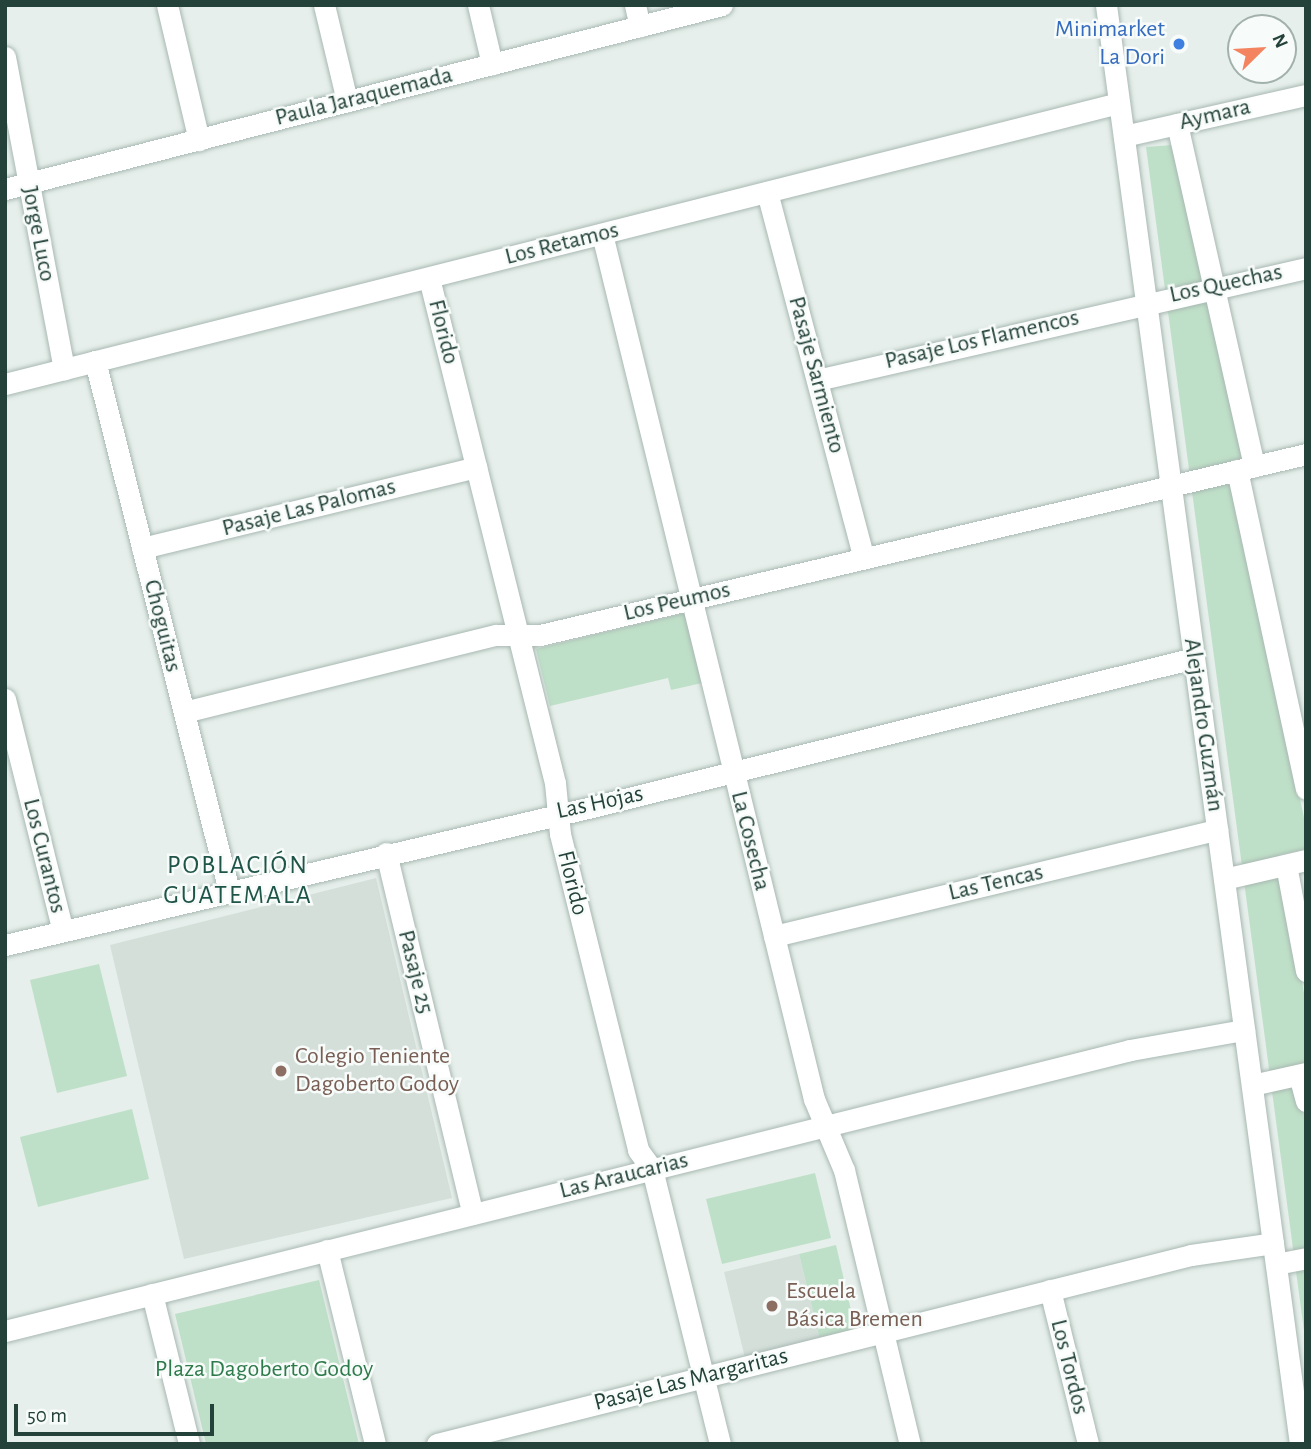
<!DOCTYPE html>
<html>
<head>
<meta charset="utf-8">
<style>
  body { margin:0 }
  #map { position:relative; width:1311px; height:1449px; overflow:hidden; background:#e6efeb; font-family:"Alegreya Sans",sans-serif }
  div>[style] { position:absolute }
  .built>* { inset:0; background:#d4dfda }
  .green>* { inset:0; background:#bfe0c8 }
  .roads { filter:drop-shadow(0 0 2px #a8b8b2) drop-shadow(0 0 2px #a8b8b2) }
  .street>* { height:21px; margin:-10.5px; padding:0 10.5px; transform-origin:10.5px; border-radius:10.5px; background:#fff }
  .secondary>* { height:21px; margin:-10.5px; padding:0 10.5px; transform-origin:10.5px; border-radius:10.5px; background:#fff }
  .dots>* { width:19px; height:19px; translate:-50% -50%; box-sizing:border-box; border:4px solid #f7fbf9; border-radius:50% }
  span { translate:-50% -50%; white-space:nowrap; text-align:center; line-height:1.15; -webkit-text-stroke:5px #f7fbf9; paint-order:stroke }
  .shop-label { font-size:24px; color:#366cbe }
  .right { translate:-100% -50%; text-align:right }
  .street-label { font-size:24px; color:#24423a }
  .education-label { font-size:24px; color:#785e54 }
  .left { translate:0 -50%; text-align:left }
  .park-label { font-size:24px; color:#2d7a4b }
  .neighbourhood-label { font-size:26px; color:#1f5548; letter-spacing:2px }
  .frame { position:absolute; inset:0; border:7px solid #24423a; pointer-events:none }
  .north { position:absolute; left:1227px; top:14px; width:70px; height:70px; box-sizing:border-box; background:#f7fbf9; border:2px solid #a3b1ad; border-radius:50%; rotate:66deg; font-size:19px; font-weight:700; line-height:28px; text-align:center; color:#24423a }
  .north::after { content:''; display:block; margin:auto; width:24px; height:32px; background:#f4845f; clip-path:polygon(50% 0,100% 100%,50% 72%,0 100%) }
  .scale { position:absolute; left:14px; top:1404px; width:200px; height:32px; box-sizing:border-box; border:4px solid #24423a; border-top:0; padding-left:9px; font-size:21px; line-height:24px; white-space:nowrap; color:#24423a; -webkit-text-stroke:5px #f7fbf9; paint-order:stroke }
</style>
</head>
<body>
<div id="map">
  <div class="built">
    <div style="clip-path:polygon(376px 878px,452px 1198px,184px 1259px,110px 945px)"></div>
    <div style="clip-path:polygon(799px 1254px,820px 1340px,745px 1358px,724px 1272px)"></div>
  </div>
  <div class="green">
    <div style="clip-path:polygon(1173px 145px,1245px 458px,1228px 463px,1306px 827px,1306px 849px,1279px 855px,1306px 1004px,1306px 1069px,1292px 1072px,1306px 1123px,1306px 1346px,1146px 147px)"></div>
    <div style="clip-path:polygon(685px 613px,702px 683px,671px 690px,668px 678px,550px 706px,536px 649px)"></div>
    <div style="clip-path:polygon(99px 964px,127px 1076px,57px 1093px,30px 980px)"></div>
    <div style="clip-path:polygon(132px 1109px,149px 1179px,38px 1207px,20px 1137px)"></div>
    <div style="clip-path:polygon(815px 1173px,831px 1238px,722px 1264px,706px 1199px)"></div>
    <div style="clip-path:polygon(836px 1245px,856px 1332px,820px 1340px,799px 1254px)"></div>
    <div style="clip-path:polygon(319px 1280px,359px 1444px,206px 1444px,175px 1314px)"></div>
  </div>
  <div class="roads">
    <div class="street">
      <div style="left:167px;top:5px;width:139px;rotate:76.7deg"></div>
      <div style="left:324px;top:5px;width:99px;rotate:76.5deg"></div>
      <div style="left:478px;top:5px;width:61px;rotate:76.7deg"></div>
      <div style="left:635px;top:5px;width:22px;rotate:77deg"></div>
      <div style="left:5px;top:57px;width:318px;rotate:79.3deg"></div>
      <div style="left:1177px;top:124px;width:351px;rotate:77.3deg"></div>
      <div style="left:1124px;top:136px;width:187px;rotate:-12.7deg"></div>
      <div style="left:5px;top:189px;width:740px;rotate:-14.39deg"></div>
      <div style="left:767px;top:192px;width:379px;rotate:75.2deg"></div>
      <div style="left:602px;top:234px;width:891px;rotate:76.23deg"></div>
      <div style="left:814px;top:1099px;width:77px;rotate:67.1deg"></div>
      <div style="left:844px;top:1170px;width:282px;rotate:76.5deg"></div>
      <div style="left:429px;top:278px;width:520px;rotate:75.99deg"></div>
      <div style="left:555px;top:783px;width:51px;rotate:84.4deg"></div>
      <div style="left:560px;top:834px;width:325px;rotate:76.1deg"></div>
      <div style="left:638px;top:1150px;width:24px;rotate:54deg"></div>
      <div style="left:652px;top:1169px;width:283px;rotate:76.1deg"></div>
      <div style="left:95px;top:361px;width:547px;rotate:75.81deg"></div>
      <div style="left:817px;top:380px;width:502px;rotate:-12.9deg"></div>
      <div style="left:5px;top:384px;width:1149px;rotate:-14.16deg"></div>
      <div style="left:1237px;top:470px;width:326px;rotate:77.8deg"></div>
      <div style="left:142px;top:548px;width:344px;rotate:-13.6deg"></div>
      <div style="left:5px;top:699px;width:239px;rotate:76deg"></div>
      <div style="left:184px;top:712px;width:321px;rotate:-13.9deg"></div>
      <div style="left:496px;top:635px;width:44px"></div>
      <div style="left:540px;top:635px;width:787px;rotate:-13.29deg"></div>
      <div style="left:386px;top:853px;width:371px;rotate:76.5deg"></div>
      <div style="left:1286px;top:865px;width:108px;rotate:79.3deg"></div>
      <div style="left:1224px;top:879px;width:84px;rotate:-13deg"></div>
      <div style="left:774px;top:936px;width:456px;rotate:-13.5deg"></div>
      <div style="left:5px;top:945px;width:603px;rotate:-13.23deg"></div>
      <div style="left:592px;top:807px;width:620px;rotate:-13.9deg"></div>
      <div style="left:1299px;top:1075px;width:27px;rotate:75deg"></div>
      <div style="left:1252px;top:1085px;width:55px;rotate:-12.5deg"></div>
      <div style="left:327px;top:1250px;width:200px;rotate:76.1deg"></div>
      <div style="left:1276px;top:1264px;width:31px;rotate:-11deg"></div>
      <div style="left:1050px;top:1290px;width:159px;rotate:76.1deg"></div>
      <div style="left:152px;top:1294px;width:154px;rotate:76.1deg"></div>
      <div style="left:5px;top:1331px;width:1160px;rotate:-14.02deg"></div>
      <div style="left:1130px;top:1050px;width:116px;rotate:-10deg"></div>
      <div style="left:437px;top:1444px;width:777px;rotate:-14.07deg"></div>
      <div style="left:1191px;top:1255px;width:83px;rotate:-8.3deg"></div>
    </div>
    <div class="secondary">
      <div style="left:1106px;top:5px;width:1452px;rotate:82.32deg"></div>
    </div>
  </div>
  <div class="dots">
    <div style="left:1179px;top:44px;background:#3f7fe0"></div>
    <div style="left:281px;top:1071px;background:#8d6e63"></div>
    <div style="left:772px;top:1306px;background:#8d6e63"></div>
  </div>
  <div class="shop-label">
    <span class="right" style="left:1165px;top:44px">Minimarket<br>La Dori</span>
  </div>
  <div class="street-label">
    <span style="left:364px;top:97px;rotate:-14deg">Paula Jaraquemada</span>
    <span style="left:1215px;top:115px;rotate:-13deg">Aymara</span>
    <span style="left:38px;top:234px;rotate:79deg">Jorge Luco</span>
    <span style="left:562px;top:244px;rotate:-14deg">Los Retamos</span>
    <span style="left:1226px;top:284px;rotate:-12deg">Los Quechas</span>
    <span style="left:443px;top:332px;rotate:76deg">Florido</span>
    <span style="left:982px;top:340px;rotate:-13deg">Pasaje Los Flamencos</span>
    <span style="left:816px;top:375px;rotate:75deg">Pasaje Sarmiento</span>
    <span style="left:309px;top:508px;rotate:-14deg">Pasaje Las Palomas</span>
    <span style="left:677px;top:602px;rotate:-13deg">Los Peumos</span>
    <span style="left:162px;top:626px;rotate:76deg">Choguitas</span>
    <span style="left:1203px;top:725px;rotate:82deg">Alejandro Guzmán</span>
    <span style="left:600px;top:803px;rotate:-12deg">Las Hojas</span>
    <span style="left:750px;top:841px;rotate:76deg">La Cosecha</span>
    <span style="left:44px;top:856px;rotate:76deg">Los Curantos</span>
    <span style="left:572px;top:883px;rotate:76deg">Florido</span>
    <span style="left:996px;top:883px;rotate:-13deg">Las Tencas</span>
    <span style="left:415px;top:972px;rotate:76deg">Pasaje 25</span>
    <span style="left:624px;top:1176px;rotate:-14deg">Las Araucarias</span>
    <span style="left:1069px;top:1367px;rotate:76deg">Los Tordos</span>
    <span style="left:691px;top:1380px;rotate:-14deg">Pasaje Las Margaritas</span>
  </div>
  <div class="education-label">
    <span class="left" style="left:295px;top:1071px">Colegio Teniente<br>Dagoberto Godoy</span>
    <span class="left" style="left:786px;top:1306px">Escuela<br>Básica Bremen</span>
  </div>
  <div class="park-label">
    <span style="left:264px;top:1370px">Plaza Dagoberto Godoy</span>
  </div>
  <div class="neighbourhood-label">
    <span style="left:238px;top:881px">POBLACIÓN<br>GUATEMALA</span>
  </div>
  <div class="frame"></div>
  <div class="north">N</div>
  <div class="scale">50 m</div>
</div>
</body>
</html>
